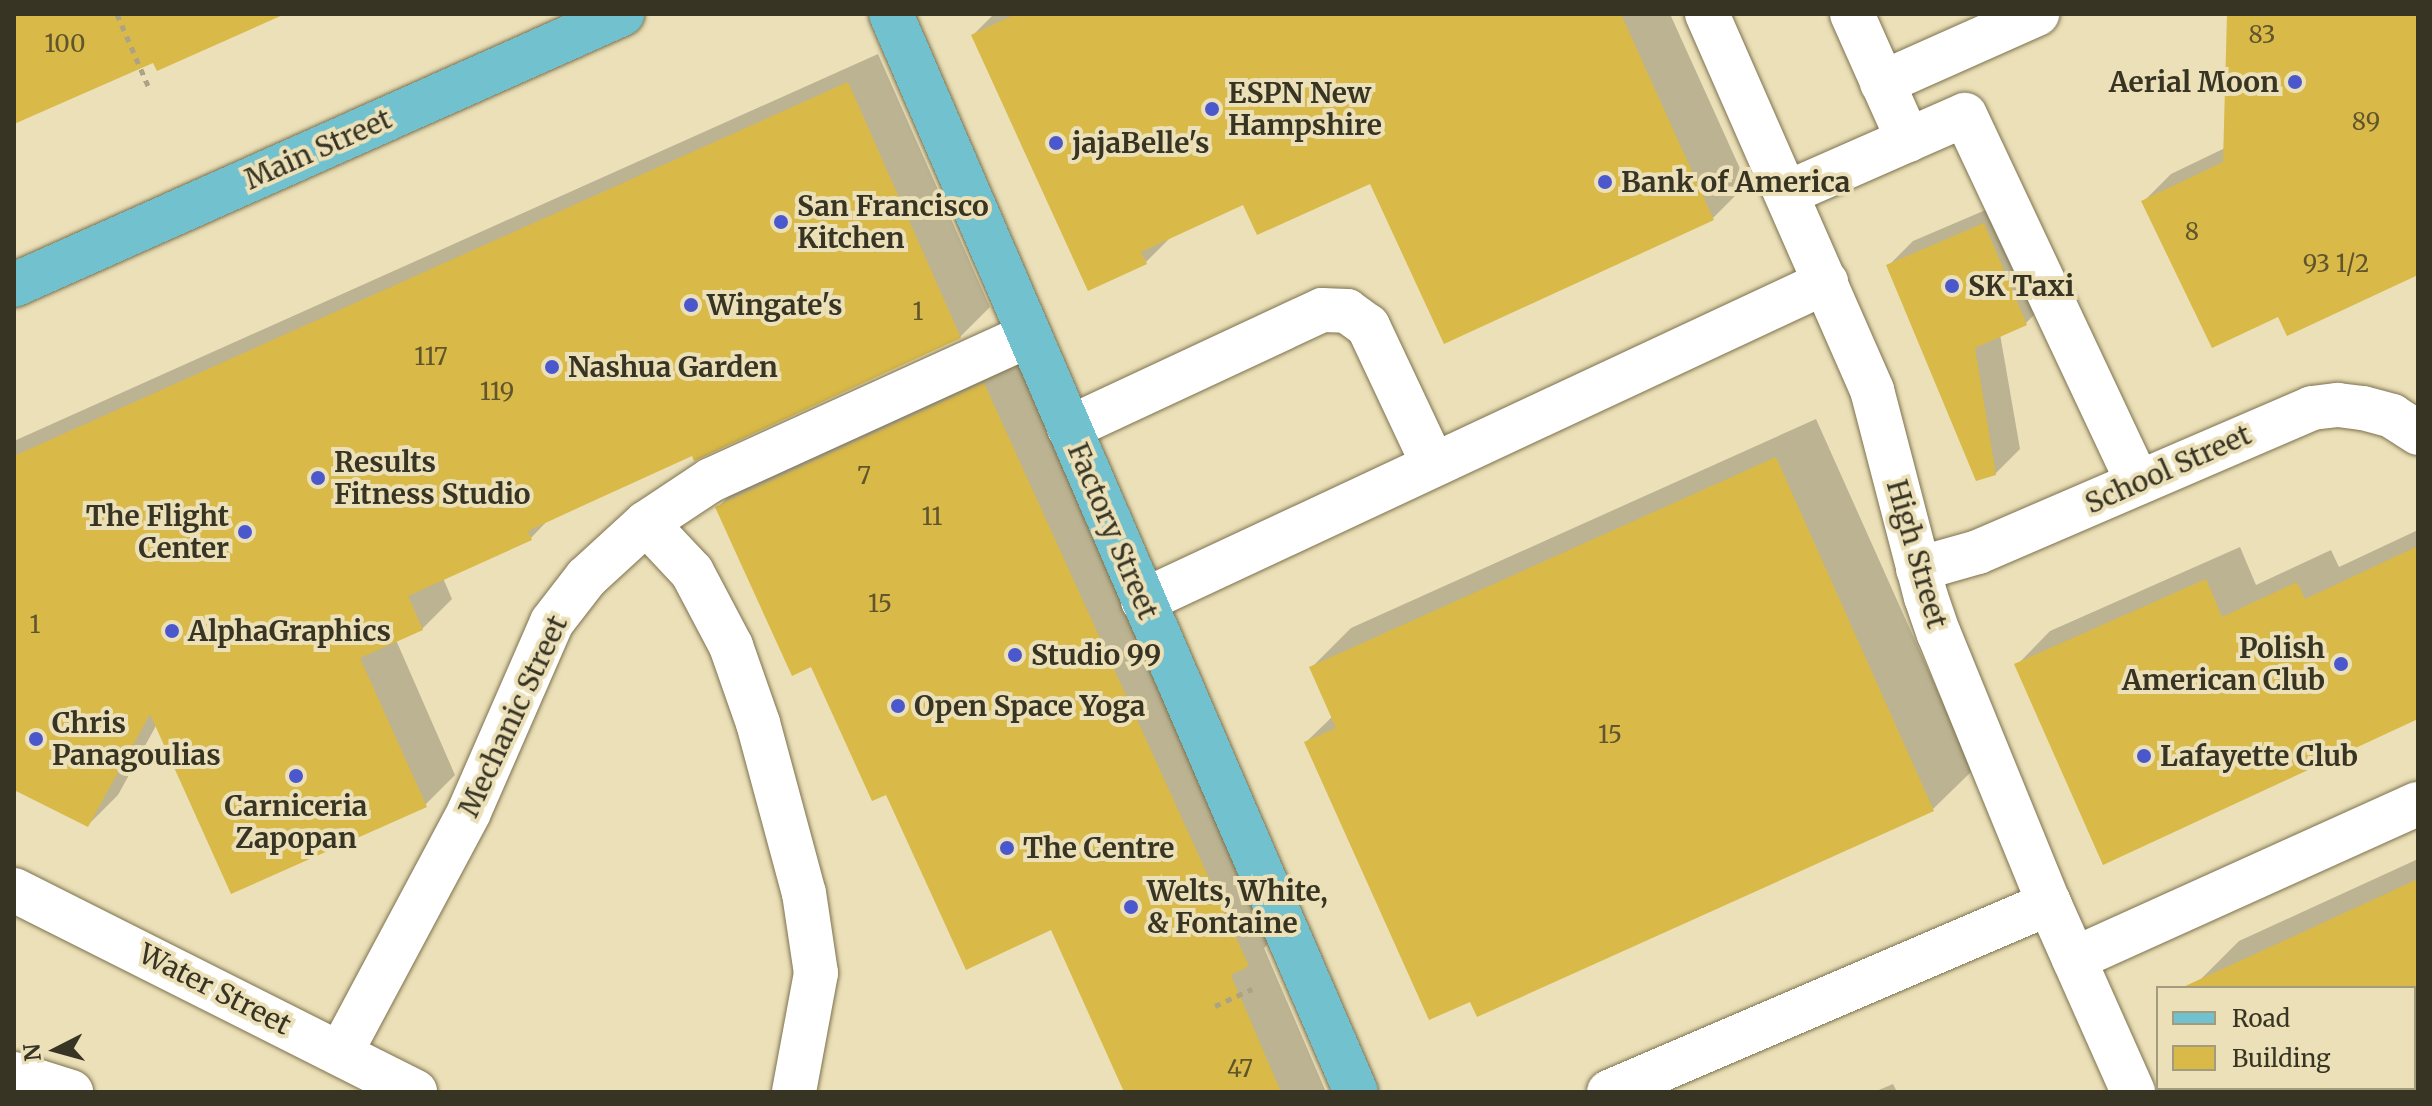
<!DOCTYPE html>
<html>
<head>
<meta charset="utf-8">
<style>
  body { margin:0 }
  #map { position:relative; width:2432px; height:1106px; overflow:hidden; background:#ebe0b8; font-family:Merriweather,serif }
  div>[style] { position:absolute }
  .shadow>* { inset:0; background:#0003 }
  .building>* { inset:0; background:#d9b947 }
  .path>* { height:5px; margin-top:-2.5px; transform-origin:0; background:repeating-linear-gradient(90deg,#aba383 0 6px,transparent 0 12px) }
  .roads { filter:drop-shadow(0 0 2px #7d724e) drop-shadow(0 0 2px #7d724e) }
  .minor>* { height:44px; margin:-22px; padding:0 22px; transform-origin:22px; border-radius:22px; background:#fff }
  .major>* { height:44px; margin:-22px; padding:0 22px; transform-origin:22px; border-radius:22px; background:#71c1ce }
  .dots>* { width:22px; height:22px; translate:-50% -50%; box-sizing:border-box; border:4px solid #ebe0b8; border-radius:50% }
  span { translate:-50% -50%; white-space:nowrap; text-align:center; line-height:1.15; -webkit-text-stroke:8px #ebe0b8; paint-order:stroke }
  .number-label { font-size:24px; color:#60552d }
  .number-label span { -webkit-text-stroke-width:0 }
  .poi-label { font-size:28px; color:#383424; font-weight:700 }
  .right { translate:-100% -50%; text-align:right }
  .left { translate:0 -50%; text-align:left }
  .street-label { font-size:28px; color:#383424 }
  .frame { position:absolute; inset:0; border:16px solid #383424; pointer-events:none }
  .legend { position:absolute; left:2156px; top:986px; width:260px; height:104px; box-sizing:border-box; background:#ebe0b8; border:2px solid #a39b7d; margin:0; padding:10px 14px; list-style:none; font-size:24px; color:#383424 }
  .legend li { display:flex; align-items:center; gap:16px; height:40px }
  .legend b { width:40px; border:2px solid #a39b7d }
  .north { position:absolute; left:16px; top:1010px; width:80px; height:80px; -webkit-text-stroke:6px #ebe0b8; paint-order:stroke; rotate:264deg; font-size:22px; font-weight:700; line-height:32px; text-align:center; color:#383424 }
  .north::after { content:''; display:block; margin:auto; width:28px; height:36px; background:#383424; clip-path:polygon(50% 0,100% 100%,50% 72%,0 100%) }
</style>
</head>
<body>
<div id="map">
  <div class="shadow">
    <div style="clip-path:polygon(994px 14px,1670px 14px,1747px 184px,1713px 218px,1371px 182px,1244px 202px,1174px 234px,1146px 262px,973px 35px)"></div>
    <div style="clip-path:polygon(2229px 14px,2418px 14px,2418px 272px,2279px 314px,2143px 202px,2171px 174px,2225px 148px)"></div>
    <div style="clip-path:polygon(878px 54px,990px 307px,960px 337px,550px 518px,531px 538px,443px 578px,452px 599px,422px 629px,396px 640px,455px 775px,425px 805px,157px 724px,118px 795px,88px 825px,14px 787px,14px 441px)"></div>
    <div style="clip-path:polygon(2009px 200px,2050px 299px,2026px 323px,2000px 334px,2020px 449px,1995px 474px,1888px 266px,1913px 241px)"></div>
    <div style="clip-path:polygon(1016px 353px,1279px 933px,1264px 948px,1326px 1092px,1149px 1092px,1052px 928px,887px 792px,718px 507px,749px 476px)"></div>
    <div style="clip-path:polygon(1816px 419px,1973px 770px,1933px 809px,1471px 999px,1306px 742px,1333px 716px,1311px 668px,1351px 628px)"></div>
    <div style="clip-path:polygon(2418px 530px,2418px 717px,2017px 665px,2050px 631px,2240px 547px,2256px 585px,2331px 550px,2339px 567px)"></div>
    <div style="clip-path:polygon(2418px 859px,2418px 1092px,2250px 1092px,2248px 1088px,2414px 1088px,2414px 988px,2202px 988px,2199px 981px,2239px 941px)"></div>
    <div style="clip-path:polygon(1893px 1084px,1897px 1092px,1874px 1092px)"></div>
  </div>
  <div class="building">
    <div style="clip-path:polygon(14px 14px,285px 14px,157px 71px,153px 63px,14px 124px)"></div>
    <div style="clip-path:polygon(1016px 14px,1621px 14px,1714px 220px,1444px 344px,1370px 184px,1257px 235px,1243px 205px,1141px 252px,1147px 264px,1088px 291px,971px 35px)"></div>
    <div style="clip-path:polygon(2227px 14px,2418px 14px,2418px 275px,2287px 336px,2278px 317px,2212px 348px,2141px 201px,2223px 162px)"></div>
    <div style="clip-path:polygon(848px 82px,961px 338px,694px 461px,692px 456px,580px 507px,528px 531px,532px 540px,408px 596px,423px 630px,360px 658px,427px 807px,231px 894px,150px 714px,88px 827px,14px 790px,14px 456px)"></div>
    <div style="clip-path:polygon(1984px 223px,2027px 325px,1975px 348px,1996px 475px,1976px 481px,1886px 265px)"></div>
    <div style="clip-path:polygon(984px 383px,1249px 966px,1231px 975px,1281px 1092px,1124px 1092px,1051px 930px,966px 970px,886px 795px,872px 801px,811px 667px,792px 676px,715px 507px)"></div>
    <div style="clip-path:polygon(1776px 457px,1934px 811px,1477px 1017px,1470px 1002px,1429px 1020px,1304px 742px,1336px 728px,1309px 667px)"></div>
    <div style="clip-path:polygon(2418px 546px,2418px 719px,2103px 865px,2014px 664px,2206px 579px,2222px 617px,2297px 582px,2305px 599px)"></div>
    <div style="clip-path:polygon(2418px 879px,2418px 988px,2181px 988px)"></div>
  </div>
  <div class="path">
    <div style="left:117px;top:14px;width:81px;rotate:66.6deg"></div>
    <div style="left:1215px;top:1006px;width:41px;rotate:-24.7deg"></div>
  </div>
  <div class="roads">
    <div class="minor">
      <div style="left:1707px;top:14px;width:411px;rotate:66.3deg"></div>
      <div style="left:1872px;top:390px;width:214px;rotate:75.4deg"></div>
      <div style="left:1926px;top:597px;width:39px;rotate:71deg"></div>
      <div style="left:1939px;top:634px;width:291px;rotate:67.8deg"></div>
      <div style="left:2049px;top:903px;width:207px;rotate:66deg"></div>
      <div style="left:1852px;top:14px;width:138px;rotate:66deg"></div>
      <div style="left:1882px;top:83px;width:170px;rotate:-24deg"></div>
      <div style="left:1787px;top:193px;width:194px;rotate:-23.7deg"></div>
      <div style="left:1965px;top:115px;width:406px;rotate:64.8deg"></div>
      <div style="left:1069px;top:428px;width:279px;rotate:-25deg"></div>
      <div style="left:1322px;top:310px;width:25px;rotate:2deg"></div>
      <div style="left:1347px;top:311px;width:26px;rotate:36deg"></div>
      <div style="left:1368px;top:326px;width:153px;rotate:64.8deg"></div>
      <div style="left:646px;top:523px;width:67px;rotate:46.8deg"></div>
      <div style="left:692px;top:572px;width:84px;rotate:62.2deg"></div>
      <div style="left:731px;top:646px;width:82px;rotate:70.7deg"></div>
      <div style="left:758px;top:723px;width:176px;rotate:74.9deg"></div>
      <div style="left:804px;top:893px;width:81px;rotate:81.5deg"></div>
      <div style="left:816px;top:973px;width:121px;rotate:100.5deg"></div>
      <div style="left:1918px;top:569px;width:62px;rotate:-15.8deg"></div>
      <div style="left:1978px;top:552px;width:364px;rotate:-23.3deg"></div>
      <div style="left:2312px;top:408px;width:26px;rotate:-7deg"></div>
      <div style="left:2338px;top:405px;width:25px;rotate:7deg"></div>
      <div style="left:2363px;top:408px;width:30px;rotate:15deg"></div>
      <div style="left:2392px;top:416px;width:31px;rotate:33deg"></div>
      <div style="left:1143px;top:601px;width:754px;rotate:-25.04deg"></div>
      <div style="left:14px;top:890px;width:449px;rotate:26.7deg"></div>
      <div style="left:2074px;top:959px;width:377px;rotate:-24.3deg"></div>
      <div style="left:341px;top:1052px;width:272px;rotate:-61.9deg"></div>
      <div style="left:469px;top:812px;width:207px;rotate:-66.4deg"></div>
      <div style="left:552px;top:622px;width:56px;rotate:-52.3deg"></div>
      <div style="left:586px;top:578px;width:81px;rotate:-42.5deg"></div>
      <div style="left:646px;top:523px;width:78px;rotate:-33.5deg"></div>
      <div style="left:711px;top:480px;width:349px;rotate:-24.5deg"></div>
      <div style="left:14px;top:1074px;width:60px;rotate:17.5deg"></div>
      <div style="left:1609px;top:1092px;width:479px;rotate:-23.2deg"></div>
    </div>
    <div class="major">
      <div style="left:891px;top:14px;width:1174px;rotate:66.67deg"></div>
      <div style="left:14px;top:285px;width:666px;rotate:-24.02deg"></div>
    </div>
  </div>
  <div class="dots">
    <div style="left:2295px;top:82px;background:#4b58cd"></div>
    <div style="left:1212px;top:109px;background:#4b58cd"></div>
    <div style="left:1056px;top:143px;background:#4b58cd"></div>
    <div style="left:1605px;top:182px;background:#4b58cd"></div>
    <div style="left:781px;top:222px;background:#4b58cd"></div>
    <div style="left:1952px;top:286px;background:#4b58cd"></div>
    <div style="left:691px;top:305px;background:#4b58cd"></div>
    <div style="left:552px;top:367px;background:#4b58cd"></div>
    <div style="left:318px;top:478px;background:#4b58cd"></div>
    <div style="left:245px;top:532px;background:#4b58cd"></div>
    <div style="left:172px;top:631px;background:#4b58cd"></div>
    <div style="left:1015px;top:655px;background:#4b58cd"></div>
    <div style="left:2341px;top:664px;background:#4b58cd"></div>
    <div style="left:898px;top:706px;background:#4b58cd"></div>
    <div style="left:36px;top:739px;background:#4b58cd"></div>
    <div style="left:2144px;top:756px;background:#4b58cd"></div>
    <div style="left:296px;top:776px;background:#4b58cd"></div>
    <div style="left:1007px;top:848px;background:#4b58cd"></div>
    <div style="left:1131px;top:907px;background:#4b58cd"></div>
  </div>
  <div class="number-label">
    <span style="left:2262px;top:35px">83</span>
    <span style="left:65px;top:44px">100</span>
    <span style="left:2366px;top:122px">89</span>
    <span style="left:2192px;top:232px">8</span>
    <span style="left:2336px;top:264px">93 1/2</span>
    <span style="left:918px;top:312px">1</span>
    <span style="left:431px;top:357px">117</span>
    <span style="left:497px;top:392px">119</span>
    <span style="left:864px;top:476px">7</span>
    <span style="left:932px;top:517px">11</span>
    <span style="left:880px;top:604px">15</span>
    <span style="left:35px;top:625px">1</span>
    <span style="left:1610px;top:735px">15</span>
    <span style="left:1240px;top:1069px">47</span>
  </div>
  <div class="poi-label">
    <span class="right" style="left:2279px;top:82px">Aerial Moon</span>
    <span class="left" style="left:1228px;top:109px">ESPN New<br>Hampshire</span>
    <span class="left" style="left:1072px;top:143px">jajaBelle's</span>
    <span class="left" style="left:1621px;top:182px">Bank of America</span>
    <span class="left" style="left:797px;top:222px">San Francisco<br>Kitchen</span>
    <span class="left" style="left:1968px;top:286px">SK Taxi</span>
    <span class="left" style="left:707px;top:305px">Wingate's</span>
    <span class="left" style="left:568px;top:367px">Nashua Garden</span>
    <span class="left" style="left:334px;top:478px">Results<br>Fitness Studio</span>
    <span class="right" style="left:229px;top:532px">The Flight<br>Center</span>
    <span class="left" style="left:188px;top:631px">AlphaGraphics</span>
    <span class="right" style="left:2325px;top:664px">Polish<br>American Club</span>
    <span class="left" style="left:1031px;top:655px">Studio 99</span>
    <span class="left" style="left:914px;top:706px">Open Space Yoga</span>
    <span class="left" style="left:52px;top:739px">Chris<br>Panagoulias</span>
    <span class="left" style="left:2160px;top:756px">Lafayette Club</span>
    <span style="left:296px;top:822px">Carniceria<br>Zapopan</span>
    <span class="left" style="left:1023px;top:848px">The Centre</span>
    <span class="left" style="left:1147px;top:907px">Welts, White,<br>&amp; Fontaine</span>
  </div>
  <div class="street-label">
    <span style="left:318px;top:149px;rotate:-24deg">Main Street</span>
    <span style="left:2168px;top:469px;rotate:-24deg">School Street</span>
    <span style="left:1113px;top:531px;rotate:67deg">Factory Street</span>
    <span style="left:1917px;top:554px;rotate:74deg">High Street</span>
    <span style="left:513px;top:716px;rotate:-65deg">Mechanic Street</span>
    <span style="left:215px;top:989px;rotate:27deg">Water Street</span>
  </div>
  <div class="frame"></div>
  <ul class="legend">
  <li><b style="height:10px;background:#71c1ce"></b>Road</li>
  <li><b style="height:22px;background:#d9b947"></b>Building</li>
  </ul>
  <div class="north">N</div>
</div>
</body>
</html>
